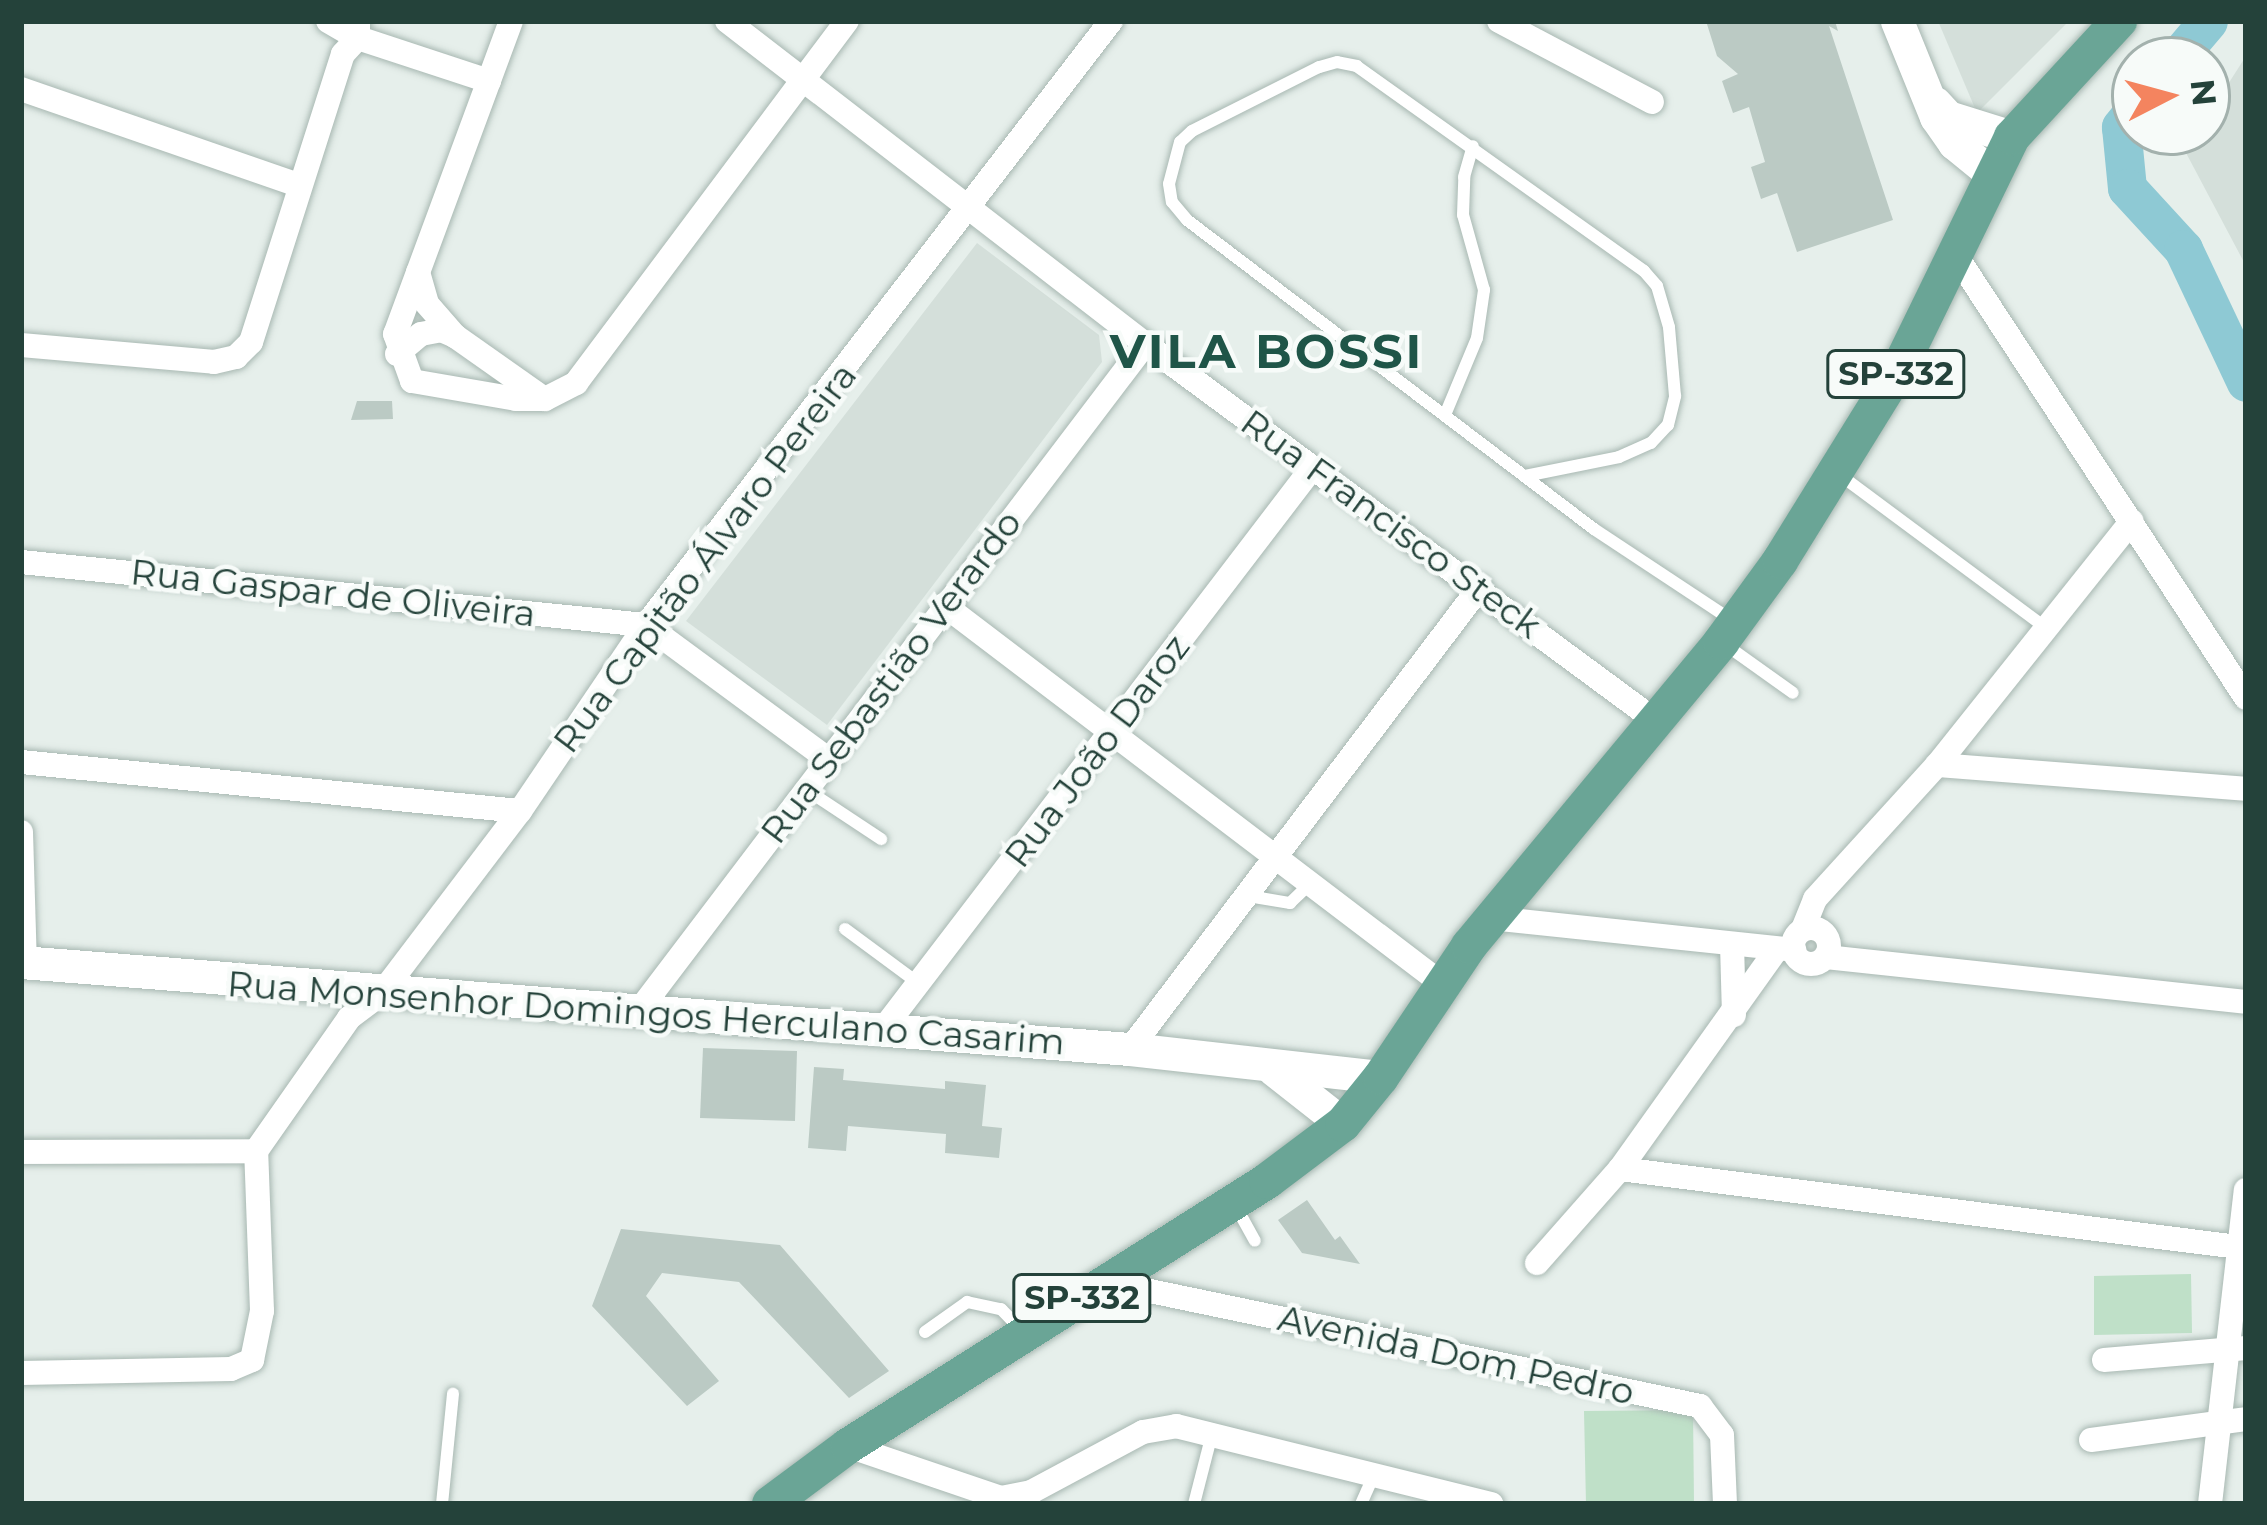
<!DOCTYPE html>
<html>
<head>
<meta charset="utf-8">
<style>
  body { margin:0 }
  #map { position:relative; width:2267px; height:1525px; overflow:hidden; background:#e6efeb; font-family:Montserrat,sans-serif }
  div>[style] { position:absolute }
  .built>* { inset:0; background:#d4dfda }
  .green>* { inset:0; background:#bfe0c8 }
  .river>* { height:39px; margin:-19.5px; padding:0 19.5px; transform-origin:19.5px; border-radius:19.5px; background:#8ec9d4 }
  .building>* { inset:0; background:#bbcac4 }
  .roads { filter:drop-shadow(0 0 3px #a8b8b2) drop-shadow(0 0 3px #a8b8b2) }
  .lane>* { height:12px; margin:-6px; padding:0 6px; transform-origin:6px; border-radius:6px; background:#fff }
  .street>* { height:24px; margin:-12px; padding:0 12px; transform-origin:12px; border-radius:12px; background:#fff }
  .street>.ring { margin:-12px; padding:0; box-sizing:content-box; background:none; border:24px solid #fff; border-radius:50% }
  .secondary>* { height:33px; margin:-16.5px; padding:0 16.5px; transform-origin:16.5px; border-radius:16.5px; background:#fff }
  .primary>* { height:36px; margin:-18px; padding:0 18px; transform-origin:18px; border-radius:18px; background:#6aa596 }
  span { translate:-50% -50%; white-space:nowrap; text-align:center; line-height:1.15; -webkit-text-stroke:9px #f7fbf9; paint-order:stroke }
  .shield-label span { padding:3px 9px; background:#f7fbf9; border:3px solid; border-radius:9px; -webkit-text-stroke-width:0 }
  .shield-label { font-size:33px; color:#24423a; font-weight:700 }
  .street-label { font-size:36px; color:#24423a }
  .district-label { font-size:48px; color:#1f5548; font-weight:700; letter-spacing:3px }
  .frame { position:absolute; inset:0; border:24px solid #24423a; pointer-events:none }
  .north { position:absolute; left:2111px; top:36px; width:120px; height:120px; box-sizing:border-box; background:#f7fbf9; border:3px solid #a3b1ad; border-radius:50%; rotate:84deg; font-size:33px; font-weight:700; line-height:48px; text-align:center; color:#24423a }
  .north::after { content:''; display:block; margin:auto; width:42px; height:54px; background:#f4845f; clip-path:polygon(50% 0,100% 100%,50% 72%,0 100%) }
</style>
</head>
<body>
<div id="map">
  <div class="built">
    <div style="clip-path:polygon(1938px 21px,2069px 21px,1977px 113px)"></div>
    <div style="clip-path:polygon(2246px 56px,2246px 266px,2185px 151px,2197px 132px,2207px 132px,2207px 117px)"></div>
    <div style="clip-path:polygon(977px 243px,1099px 335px,1102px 362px,827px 725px,686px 621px)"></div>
  </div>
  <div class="green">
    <div style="clip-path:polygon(2191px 1274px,2192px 1333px,2094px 1335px,2094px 1276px)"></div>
    <div style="clip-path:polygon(1693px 1410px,1694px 1504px,1586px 1504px,1584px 1411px)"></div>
  </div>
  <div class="river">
    <div style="left:2175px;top:60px;width:51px;rotate:-49.8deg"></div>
    <div style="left:2135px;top:109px;width:23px;rotate:128deg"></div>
    <div style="left:2121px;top:127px;width:61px;rotate:84.4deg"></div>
    <div style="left:2127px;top:188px;width:83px;rotate:47.4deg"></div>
    <div style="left:2183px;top:249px;width:147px;rotate:64.7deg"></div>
  </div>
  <div class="building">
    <div style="clip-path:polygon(1706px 21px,1835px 21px,1838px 31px,1829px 26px,1893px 220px,1797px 252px,1777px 193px,1761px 199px,1751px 167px,1765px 162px,1749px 107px,1733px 113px,1722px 81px,1738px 74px,1717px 56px)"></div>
    <div style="clip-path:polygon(357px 401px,392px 401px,393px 419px,351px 420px)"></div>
    <div style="clip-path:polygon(703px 1048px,797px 1051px,795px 1121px,700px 1118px)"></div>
    <div style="clip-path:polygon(814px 1067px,844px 1069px,843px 1080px,945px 1089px,945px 1081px,986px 1085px,982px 1126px,1002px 1128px,999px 1158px,945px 1153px,946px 1134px,848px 1126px,846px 1151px,808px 1148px)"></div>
    <div style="clip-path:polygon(1307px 1200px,1335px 1240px,1340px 1236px,1360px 1264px,1302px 1253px,1278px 1220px)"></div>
    <div style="clip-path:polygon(621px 1229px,780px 1245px,889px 1371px,849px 1398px,739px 1282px,662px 1273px,646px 1296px,719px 1381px,687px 1406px,592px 1306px)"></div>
  </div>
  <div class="roads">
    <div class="lane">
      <div style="left:1445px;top:415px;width:83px;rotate:-67.4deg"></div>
      <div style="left:1477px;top:338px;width:49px;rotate:-81.7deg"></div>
      <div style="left:1484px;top:290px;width:78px;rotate:-105.6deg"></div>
      <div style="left:1463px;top:215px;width:38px;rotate:-88deg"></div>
      <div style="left:1464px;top:177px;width:32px;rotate:-74deg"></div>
      <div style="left:1840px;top:475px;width:257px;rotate:36.6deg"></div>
      <div style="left:1525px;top:476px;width:96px;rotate:-11.4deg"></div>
      <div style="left:1619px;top:457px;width:35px;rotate:-24deg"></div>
      <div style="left:1651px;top:443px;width:25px;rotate:-47deg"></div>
      <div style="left:1668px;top:425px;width:30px;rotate:-76deg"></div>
      <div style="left:1675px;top:396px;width:69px;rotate:-95deg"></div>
      <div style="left:1669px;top:327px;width:43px;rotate:-106.3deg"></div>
      <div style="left:1657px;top:286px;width:20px;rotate:-131deg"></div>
      <div style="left:1644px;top:271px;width:353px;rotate:-144.5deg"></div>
      <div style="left:1357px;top:66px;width:20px;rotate:-169deg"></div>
      <div style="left:1337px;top:62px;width:19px;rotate:164deg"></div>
      <div style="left:1319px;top:67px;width:142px;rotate:153.3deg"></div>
      <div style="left:1192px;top:131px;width:16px;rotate:137deg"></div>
      <div style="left:1180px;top:142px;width:43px;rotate:104.7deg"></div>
      <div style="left:1169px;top:184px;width:18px;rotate:81deg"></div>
      <div style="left:1172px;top:202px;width:23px;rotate:50deg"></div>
      <div style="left:1187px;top:220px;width:511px;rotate:37.21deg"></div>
      <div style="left:1594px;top:529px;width:167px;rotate:33.5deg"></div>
      <div style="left:1726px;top:645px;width:82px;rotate:35.6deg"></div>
      <div style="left:807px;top:790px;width:89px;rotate:33.5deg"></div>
      <div style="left:1248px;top:896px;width:43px;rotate:9.5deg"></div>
      <div style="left:1290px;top:903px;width:29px;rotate:-44deg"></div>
      <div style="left:845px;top:929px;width:91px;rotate:36.5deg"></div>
      <div style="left:1234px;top:1203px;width:43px;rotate:61.1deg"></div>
      <div style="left:925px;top:1332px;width:52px;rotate:-35.5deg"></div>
      <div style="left:967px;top:1302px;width:35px;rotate:12deg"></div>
      <div style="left:1001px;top:1309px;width:28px;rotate:46deg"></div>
      <div style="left:442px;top:1504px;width:111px;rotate:-84.3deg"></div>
      <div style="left:1194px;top:1504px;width:72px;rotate:-75.6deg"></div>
      <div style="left:1361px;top:1504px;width:32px;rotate:-66deg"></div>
    </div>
    <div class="street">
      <div style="left:328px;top:21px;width:34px;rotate:30deg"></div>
      <div style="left:358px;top:38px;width:138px;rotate:18.2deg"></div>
      <div style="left:511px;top:21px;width:334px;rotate:110.3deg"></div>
      <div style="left:395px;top:334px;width:50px;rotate:70.1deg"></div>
      <div style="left:412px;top:381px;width:106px;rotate:9.8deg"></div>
      <div style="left:516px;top:399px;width:29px"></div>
      <div style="left:545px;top:399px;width:35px;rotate:-27deg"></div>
      <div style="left:576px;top:383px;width:452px;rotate:-53.2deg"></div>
      <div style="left:727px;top:21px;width:528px;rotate:37.69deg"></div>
      <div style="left:1145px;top:344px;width:635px;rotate:36.42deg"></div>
      <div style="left:1499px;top:21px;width:173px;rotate:27.9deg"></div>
      <div style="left:21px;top:89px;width:294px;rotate:19.1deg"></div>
      <div style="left:1957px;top:257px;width:527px;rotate:56.76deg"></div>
      <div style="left:418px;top:272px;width:33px;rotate:74deg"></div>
      <div style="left:427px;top:304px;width:43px;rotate:48.8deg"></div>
      <div style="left:455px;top:336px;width:108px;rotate:35.2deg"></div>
      <div style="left:21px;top:345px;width:194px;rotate:5deg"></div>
      <div style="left:214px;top:362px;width:23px;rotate:-13deg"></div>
      <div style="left:236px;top:357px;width:21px;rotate:-45deg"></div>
      <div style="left:251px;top:342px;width:302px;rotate:-72.3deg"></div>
      <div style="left:343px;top:54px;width:22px;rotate:-47deg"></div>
      <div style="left:358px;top:38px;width:17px;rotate:-90deg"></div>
      <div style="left:397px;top:354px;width:31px;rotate:-40deg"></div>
      <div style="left:421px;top:334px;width:20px;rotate:-11deg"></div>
      <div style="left:441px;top:330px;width:15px;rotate:23deg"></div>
      <div style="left:21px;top:562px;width:628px;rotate:5.76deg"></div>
      <div style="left:646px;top:625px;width:226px;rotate:36.4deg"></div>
      <div style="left:944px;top:605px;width:624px;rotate:37.26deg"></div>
      <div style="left:21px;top:762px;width:501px;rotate:5.61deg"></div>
      <div style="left:1937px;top:765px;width:310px;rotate:4.4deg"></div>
      <div style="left:21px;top:832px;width:131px;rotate:88.3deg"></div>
      <div style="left:1491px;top:918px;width:305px;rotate:6deg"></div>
      <div class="ring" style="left:1793px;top:928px;width:12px;height:12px"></div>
      <div style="left:1803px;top:929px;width:32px;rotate:-68deg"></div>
      <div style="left:1815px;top:899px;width:181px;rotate:-47.7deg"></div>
      <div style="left:1937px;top:765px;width:312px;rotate:-51.4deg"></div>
      <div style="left:1732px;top:944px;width:71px;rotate:88.4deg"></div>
      <div style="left:1826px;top:957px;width:422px;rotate:6.1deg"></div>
      <div style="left:638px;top:1012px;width:839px;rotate:-52.8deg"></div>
      <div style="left:881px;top:1032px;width:710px;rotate:-52.61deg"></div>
      <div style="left:1130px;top:1049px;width:580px;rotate:-52.85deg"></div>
      <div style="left:256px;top:1151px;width:162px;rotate:-55deg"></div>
      <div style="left:349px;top:1018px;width:40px;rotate:-37deg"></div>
      <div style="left:381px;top:994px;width:230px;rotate:-52.8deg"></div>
      <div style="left:520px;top:811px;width:225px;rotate:-55.9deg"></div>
      <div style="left:646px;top:625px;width:762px;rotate:-52.41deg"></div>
      <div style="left:21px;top:1152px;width:235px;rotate:-0.2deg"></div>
      <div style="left:1620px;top:1169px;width:623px;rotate:7.19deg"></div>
      <div style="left:1537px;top:1263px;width:125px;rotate:-48.6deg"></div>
      <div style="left:1620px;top:1169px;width:269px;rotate:-54.5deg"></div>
      <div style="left:1107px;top:1282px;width:606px;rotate:11.81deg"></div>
      <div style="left:1700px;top:1406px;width:36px;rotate:53deg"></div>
      <div style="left:1722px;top:1435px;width:69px;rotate:87.5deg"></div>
      <div style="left:2104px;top:1360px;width:143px;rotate:-4.8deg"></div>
      <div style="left:21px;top:1373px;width:210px;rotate:-1.1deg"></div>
      <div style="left:231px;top:1369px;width:23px;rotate:-23deg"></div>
      <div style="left:252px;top:1360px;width:50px;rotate:-78.5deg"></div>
      <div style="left:262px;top:1311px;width:160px;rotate:-92.1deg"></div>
      <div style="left:2091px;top:1440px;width:156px;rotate:-7.7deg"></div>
      <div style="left:848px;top:1446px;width:162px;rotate:18.8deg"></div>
      <div style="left:1001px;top:1498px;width:31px;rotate:-11deg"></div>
      <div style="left:1031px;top:1492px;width:127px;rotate:-28.2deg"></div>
      <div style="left:1143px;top:1432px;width:34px;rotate:-10deg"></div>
      <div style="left:1176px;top:1426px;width:325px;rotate:13.9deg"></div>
      <div style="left:2210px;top:1504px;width:316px;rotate:-83.5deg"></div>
    </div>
    <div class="secondary">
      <div style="left:1897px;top:21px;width:104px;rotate:67.9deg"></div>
      <div style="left:1936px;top:117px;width:32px;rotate:55deg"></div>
      <div style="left:1954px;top:143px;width:49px;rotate:39.2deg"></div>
      <div style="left:1935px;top:103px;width:19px;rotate:47deg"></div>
      <div style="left:1948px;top:117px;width:67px;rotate:17.4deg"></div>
      <div style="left:21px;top:962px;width:1112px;rotate:4.49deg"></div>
      <div style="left:1130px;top:1049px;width:253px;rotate:6.4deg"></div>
      <div style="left:1273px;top:1069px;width:89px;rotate:38.2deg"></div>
    </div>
    <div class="primary">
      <div style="left:770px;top:1504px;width:97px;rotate:-36.6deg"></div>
      <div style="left:848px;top:1446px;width:496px;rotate:-32.3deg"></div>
      <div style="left:1267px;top:1181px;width:95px;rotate:-36.9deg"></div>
      <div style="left:1343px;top:1124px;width:60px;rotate:-51deg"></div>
      <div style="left:1381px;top:1077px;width:158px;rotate:-56.1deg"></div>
      <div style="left:1469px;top:946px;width:395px;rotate:-50.3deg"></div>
      <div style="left:1721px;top:642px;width:100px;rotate:-53.9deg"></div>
      <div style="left:1780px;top:561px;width:224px;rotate:-58.2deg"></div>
      <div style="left:1898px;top:371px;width:260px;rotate:-64deg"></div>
      <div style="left:2012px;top:137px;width:158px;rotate:-47.3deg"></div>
    </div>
  </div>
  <div class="shield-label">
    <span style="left:1896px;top:374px">SP-332</span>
    <span style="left:1082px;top:1298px">SP-332</span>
  </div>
  <div class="street-label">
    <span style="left:1391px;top:524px;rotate:36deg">Rua Francisco Steck</span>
    <span style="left:705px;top:558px;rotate:-53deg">Rua Capitão Álvaro Pereira</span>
    <span style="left:333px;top:593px;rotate:6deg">Rua Gaspar de Oliveira</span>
    <span style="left:891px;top:677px;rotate:-53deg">Rua Sebastião Verardo</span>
    <span style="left:1097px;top:751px;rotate:-53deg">Rua João Daroz</span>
    <span style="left:646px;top:1013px;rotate:4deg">Rua Monsenhor Domingos Herculano Casarim</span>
    <span style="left:1456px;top:1355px;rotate:12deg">Avenida Dom Pedro</span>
  </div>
  <div class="district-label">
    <span style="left:1267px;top:352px">VILA BOSSI</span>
  </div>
  <div class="frame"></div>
  <div class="north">N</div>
</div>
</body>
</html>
